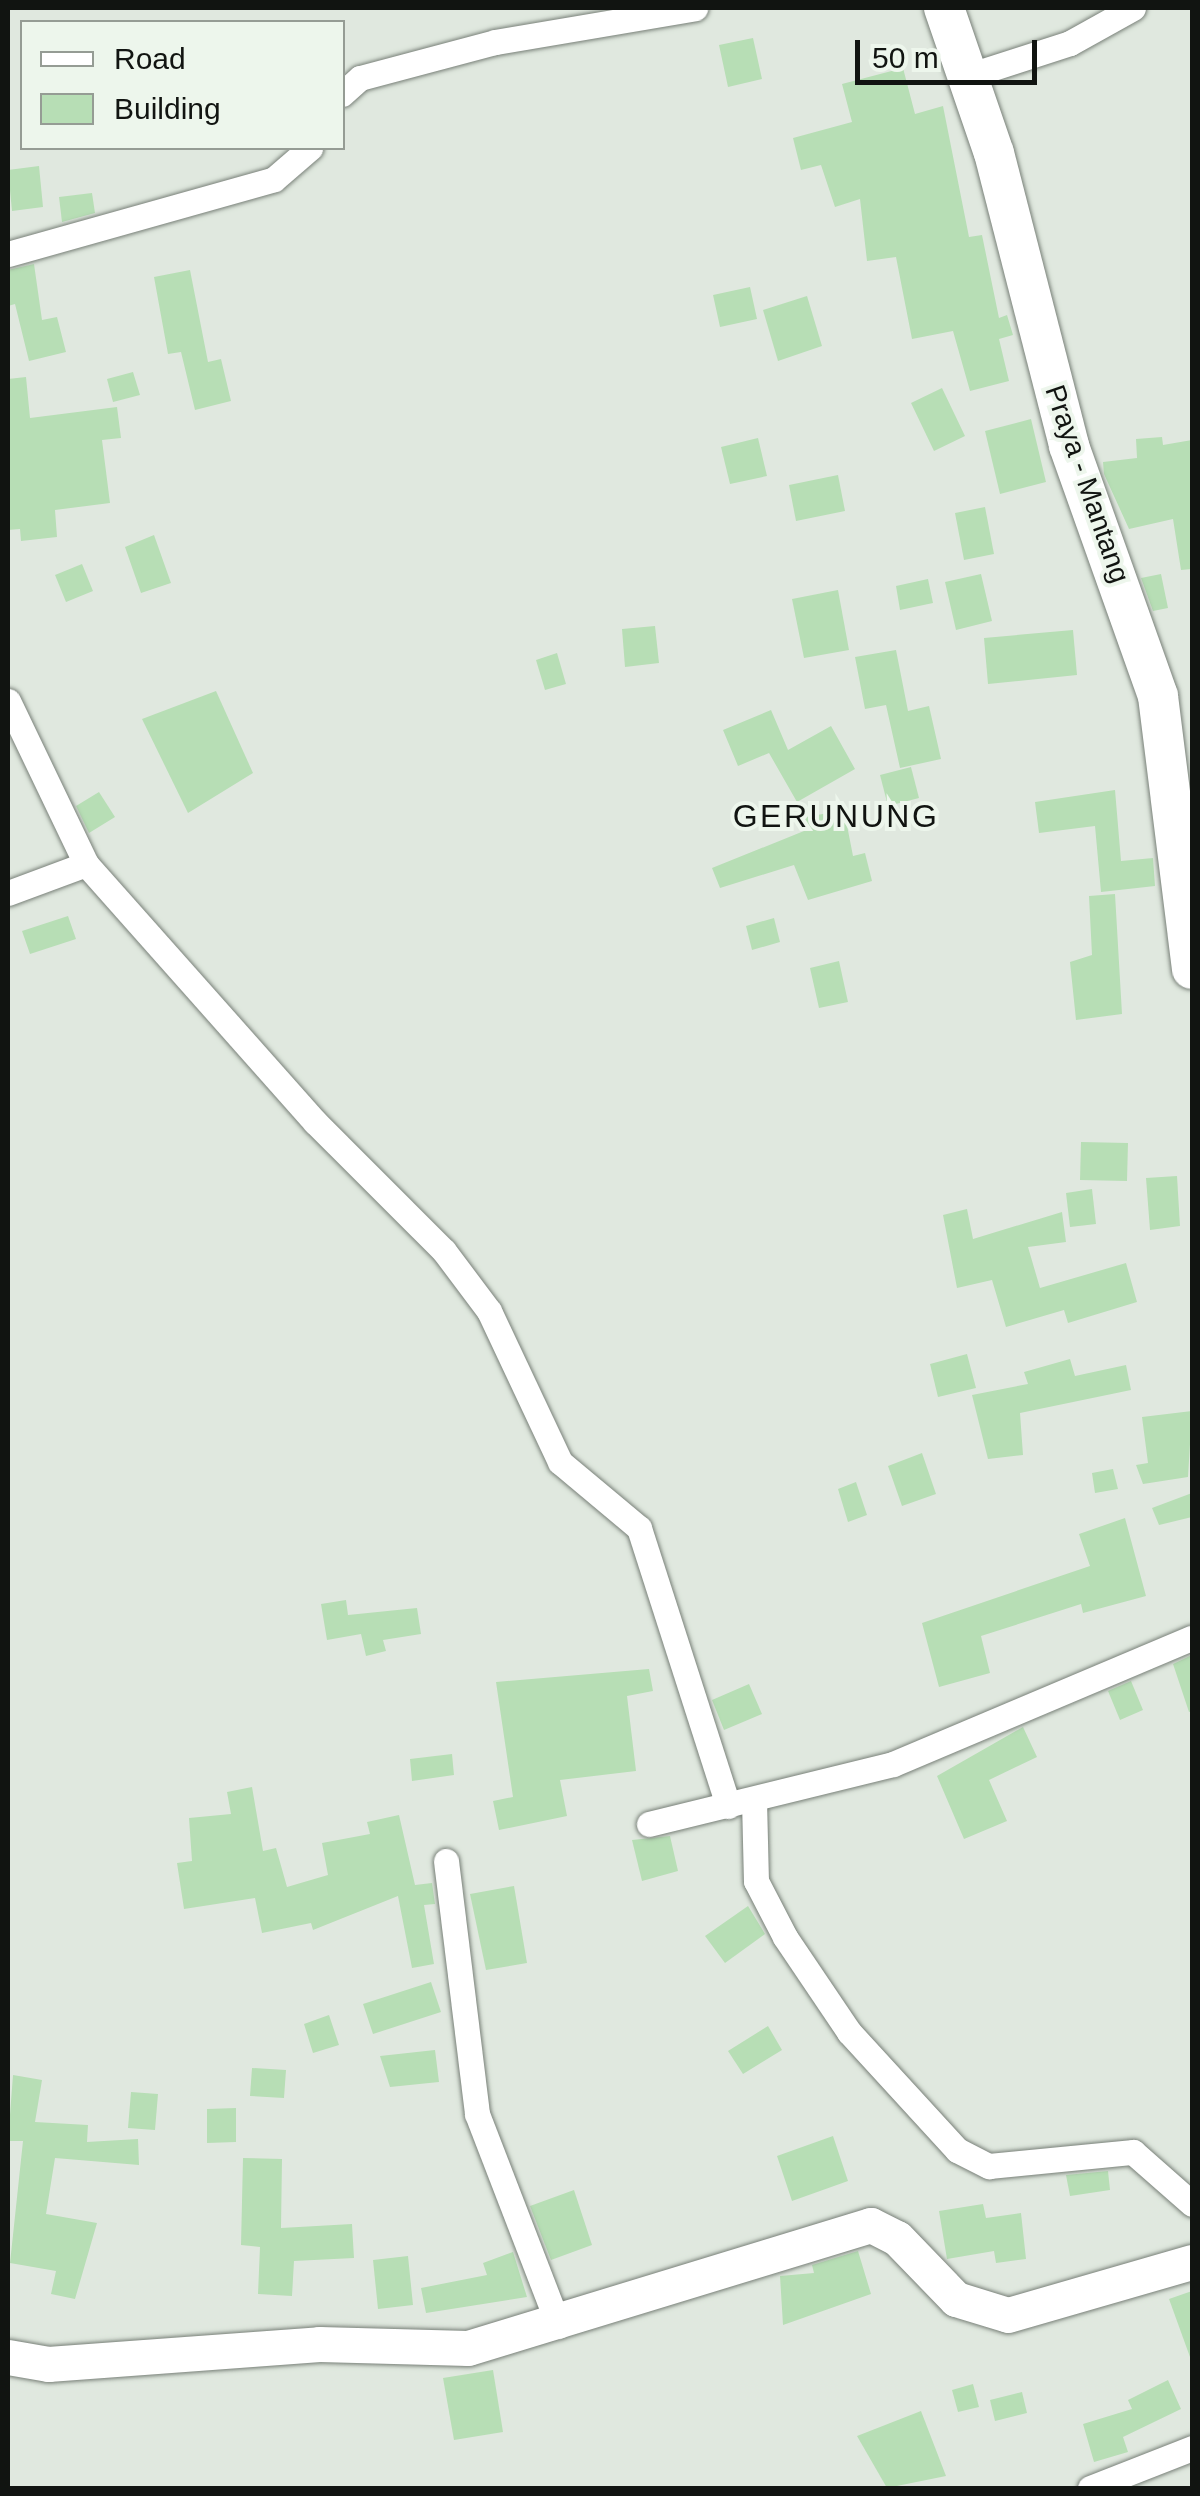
<!DOCTYPE html>
<html>
<head>
<meta charset="utf-8">
<style>
  body { margin:0 }
  #map { position:relative; width:1200px; height:2496px; overflow:hidden; background:#e0e8df; font-family:Arial,sans-serif }
  div>[style] { position:absolute }
  .building>* { inset:0; background:#b7deb5 }
  .roads { filter:drop-shadow(0 0 2px #788078) drop-shadow(0 0 2px #788078) }
  .street>* { height:25px; margin:-12.5px; padding:0 12.5px; transform-origin:12.5px; border-radius:12.5px; background:#fff }
  .secondary>* { height:35px; margin:-17.5px; padding:0 17.5px; transform-origin:17.5px; border-radius:17.5px; background:#fff }
  .primary>* { height:40px; margin:-20px; padding:0 20px; transform-origin:20px; border-radius:20px; background:#fff }
  span { translate:-50% -50%; white-space:nowrap; text-align:center; line-height:1.15; -webkit-text-stroke:8px #edf6ec; paint-order:stroke }
  .street-label { font-size:28px; color:#111411 }
  .quarter-label { font-size:32px; color:#111411; letter-spacing:2.5px }
  .frame { position:absolute; inset:0; border:10px solid #111411; pointer-events:none }
  .legend { position:absolute; left:20px; top:20px; width:325px; height:130px; box-sizing:border-box; background:#edf6ec; border:2px solid #959c94; margin:0; padding:12px 18px; list-style:none; font-size:30px; color:#111411 }
  .legend li { display:flex; align-items:center; gap:20px; height:50px }
  .legend b { width:50px; border:2px solid #959c94 }
  .scale { position:absolute; left:855px; top:40px; width:182px; height:45px; box-sizing:border-box; border:5px solid #111411; border-top:0; padding-left:12px; font-size:30px; line-height:35px; white-space:nowrap; color:#111411; -webkit-text-stroke:8px #edf6ec; paint-order:stroke }
</style>
</head>
<body>
<div id="map">
  <div class="building">
    <div style="clip-path:polygon(753px 38px,762px 79px,728px 87px,719px 45px)"></div>
    <div style="clip-path:polygon(903px 68px,915px 114px,943px 106px,969px 237px,982px 235px,999px 318px,1007px 315px,1013px 335px,999px 339px,1009px 381px,970px 391px,953px 331px,912px 339px,896px 257px,867px 261px,860px 199px,835px 207px,821px 165px,801px 170px,793px 138px,852px 122px,842px 84px)"></div>
    <div style="clip-path:polygon(39px 166px,43px 207px,12px 211px,8px 170px)"></div>
    <div style="clip-path:polygon(92px 193px,95px 213px,62px 222px,59px 197px)"></div>
    <div style="clip-path:polygon(34px 264px,42px 320px,57px 317px,66px 352px,29px 361px,15px 304px,8px 306px,8px 270px)"></div>
    <div style="clip-path:polygon(190px 270px,208px 362px,221px 359px,231px 401px,195px 410px,181px 352px,168px 354px,154px 277px)"></div>
    <div style="clip-path:polygon(750px 287px,757px 319px,720px 327px,713px 295px)"></div>
    <div style="clip-path:polygon(807px 296px,822px 346px,778px 361px,763px 310px)"></div>
    <div style="clip-path:polygon(133px 372px,140px 395px,113px 402px,107px 379px)"></div>
    <div style="clip-path:polygon(26px 377px,30px 418px,117px 407px,121px 438px,102px 440px,110px 503px,55px 510px,57px 537px,21px 541px,20px 529px,8px 530px,8px 379px)"></div>
    <div style="clip-path:polygon(942px 388px,965px 436px,934px 451px,911px 403px)"></div>
    <div style="clip-path:polygon(1031px 419px,1046px 482px,1000px 494px,985px 431px)"></div>
    <div style="clip-path:polygon(1162px 437px,1163px 445px,1192px 440px,1192px 569px,1181px 570px,1173px 519px,1129px 529px,1104px 474px,1103px 462px,1137px 458px,1136px 439px)"></div>
    <div style="clip-path:polygon(758px 438px,767px 476px,730px 484px,721px 447px)"></div>
    <div style="clip-path:polygon(838px 475px,845px 511px,796px 521px,789px 485px)"></div>
    <div style="clip-path:polygon(985px 507px,994px 554px,964px 560px,955px 513px)"></div>
    <div style="clip-path:polygon(154px 535px,171px 583px,141px 593px,125px 547px)"></div>
    <div style="clip-path:polygon(82px 564px,93px 591px,66px 602px,55px 575px)"></div>
    <div style="clip-path:polygon(981px 574px,992px 621px,956px 630px,945px 582px)"></div>
    <div style="clip-path:polygon(1161px 574px,1168px 608px,1153px 611px,1141px 578px)"></div>
    <div style="clip-path:polygon(928px 579px,933px 603px,900px 610px,896px 586px)"></div>
    <div style="clip-path:polygon(838px 590px,849px 650px,804px 658px,792px 599px)"></div>
    <div style="clip-path:polygon(655px 626px,659px 663px,625px 667px,622px 629px)"></div>
    <div style="clip-path:polygon(1073px 630px,1077px 675px,988px 684px,984px 638px)"></div>
    <div style="clip-path:polygon(896px 650px,908px 711px,929px 706px,941px 759px,900px 768px,886px 705px,865px 709px,855px 657px)"></div>
    <div style="clip-path:polygon(557px 653px,566px 684px,545px 690px,536px 660px)"></div>
    <div style="clip-path:polygon(216px 691px,253px 773px,188px 813px,142px 719px)"></div>
    <div style="clip-path:polygon(771px 710px,788px 750px,831px 726px,855px 769px,797px 802px,769px 753px,738px 766px,723px 730px)"></div>
    <div style="clip-path:polygon(911px 767px,919px 798px,888px 806px,880px 775px)"></div>
    <div style="clip-path:polygon(1115px 790px,1121px 861px,1153px 858px,1155px 886px,1101px 892px,1095px 826px,1039px 833px,1035px 802px)"></div>
    <div style="clip-path:polygon(99px 792px,115px 817px,89px 833px,76px 806px)"></div>
    <div style="clip-path:polygon(844px 810px,853px 856px,865px 853px,872px 881px,808px 900px,794px 865px,720px 888px,712px 868px,804px 831px,801px 818px)"></div>
    <div style="clip-path:polygon(1115px 894px,1122px 1014px,1076px 1020px,1070px 962px,1092px 955px,1089px 896px)"></div>
    <div style="clip-path:polygon(68px 916px,76px 939px,30px 954px,22px 931px)"></div>
    <div style="clip-path:polygon(774px 918px,780px 942px,752px 950px,746px 926px)"></div>
    <div style="clip-path:polygon(839px 961px,848px 1002px,819px 1008px,810px 968px)"></div>
    <div style="clip-path:polygon(1081px 1142px,1128px 1143px,1127px 1181px,1080px 1180px)"></div>
    <div style="clip-path:polygon(1177px 1176px,1180px 1226px,1150px 1230px,1146px 1178px)"></div>
    <div style="clip-path:polygon(1092px 1189px,1096px 1224px,1070px 1227px,1066px 1193px)"></div>
    <div style="clip-path:polygon(967px 1209px,973px 1239px,1062px 1212px,1066px 1242px,1028px 1247px,1040px 1288px,1126px 1263px,1137px 1302px,1068px 1323px,1064px 1310px,1006px 1327px,992px 1280px,957px 1288px,943px 1215px)"></div>
    <div style="clip-path:polygon(967px 1354px,976px 1388px,938px 1397px,930px 1364px)"></div>
    <div style="clip-path:polygon(1070px 1359px,1075px 1376px,1126px 1365px,1131px 1390px,1020px 1413px,1023px 1455px,988px 1459px,972px 1395px,1028px 1384px,1024px 1372px)"></div>
    <div style="clip-path:polygon(1192px 1411px,1188px 1477px,1143px 1484px,1136px 1465px,1148px 1463px,1142px 1417px)"></div>
    <div style="clip-path:polygon(922px 1453px,936px 1494px,902px 1506px,888px 1466px)"></div>
    <div style="clip-path:polygon(1113px 1469px,1118px 1489px,1095px 1493px,1092px 1473px)"></div>
    <div style="clip-path:polygon(856px 1482px,867px 1515px,848px 1522px,838px 1489px)"></div>
    <div style="clip-path:polygon(1192px 1493px,1192px 1517px,1159px 1525px,1152px 1508px)"></div>
    <div style="clip-path:polygon(1125px 1518px,1146px 1596px,1083px 1613px,1081px 1604px,981px 1636px,990px 1673px,939px 1687px,922px 1623px,1090px 1566px,1079px 1534px)"></div>
    <div style="clip-path:polygon(346px 1600px,348px 1615px,417px 1608px,421px 1634px,383px 1640px,386px 1651px,366px 1656px,361px 1634px,327px 1640px,321px 1604px)"></div>
    <div style="clip-path:polygon(1192px 1655px,1192px 1711px,1189px 1712px,1173px 1664px)"></div>
    <div style="clip-path:polygon(649px 1669px,653px 1691px,627px 1696px,636px 1771px,560px 1780px,567px 1816px,499px 1830px,493px 1801px,513px 1797px,496px 1682px)"></div>
    <div style="clip-path:polygon(1131px 1681px,1143px 1710px,1120px 1720px,1108px 1691px)"></div>
    <div style="clip-path:polygon(749px 1684px,762px 1714px,724px 1730px,712px 1700px)"></div>
    <div style="clip-path:polygon(1023px 1727px,1037px 1757px,989px 1780px,1007px 1821px,964px 1839px,937px 1776px)"></div>
    <div style="clip-path:polygon(452px 1754px,454px 1775px,412px 1781px,410px 1759px)"></div>
    <div style="clip-path:polygon(252px 1787px,263px 1851px,276px 1848px,287px 1887px,328px 1875px,322px 1843px,370px 1834px,367px 1822px,399px 1815px,415px 1885px,432px 1883px,435px 1904px,424px 1905px,434px 1964px,412px 1968px,398px 1896px,313px 1930px,311px 1923px,262px 1933px,255px 1898px,184px 1909px,177px 1863px,192px 1861px,189px 1818px,231px 1814px,227px 1792px)"></div>
    <div style="clip-path:polygon(670px 1836px,678px 1871px,642px 1881px,632px 1840px)"></div>
    <div style="clip-path:polygon(514px 1886px,527px 1963px,486px 1970px,470px 1894px)"></div>
    <div style="clip-path:polygon(748px 1906px,765px 1934px,725px 1963px,705px 1936px)"></div>
    <div style="clip-path:polygon(431px 1982px,441px 2012px,373px 2034px,363px 2004px)"></div>
    <div style="clip-path:polygon(329px 2015px,339px 2045px,313px 2053px,304px 2024px)"></div>
    <div style="clip-path:polygon(768px 2026px,782px 2050px,743px 2074px,728px 2051px)"></div>
    <div style="clip-path:polygon(435px 2050px,439px 2082px,390px 2087px,380px 2056px)"></div>
    <div style="clip-path:polygon(252px 2068px,286px 2070px,284px 2098px,250px 2096px)"></div>
    <div style="clip-path:polygon(13px 2075px,42px 2080px,35px 2122px,88px 2125px,87px 2142px,138px 2139px,139px 2165px,55px 2158px,46px 2214px,97px 2223px,75px 2299px,51px 2294px,56px 2271px,10px 2263px,23px 2141px,8px 2141px)"></div>
    <div style="clip-path:polygon(131px 2092px,158px 2094px,155px 2130px,128px 2128px)"></div>
    <div style="clip-path:polygon(236px 2108px,236px 2142px,207px 2143px,207px 2109px)"></div>
    <div style="clip-path:polygon(833px 2136px,848px 2181px,792px 2201px,777px 2156px)"></div>
    <div style="clip-path:polygon(243px 2158px,282px 2159px,281px 2228px,352px 2224px,354px 2258px,294px 2261px,292px 2296px,258px 2294px,260px 2247px,241px 2245px)"></div>
    <div style="clip-path:polygon(1108px 2171px,1110px 2190px,1070px 2196px,1066px 2175px)"></div>
    <div style="clip-path:polygon(574px 2190px,592px 2245px,551px 2260px,530px 2206px)"></div>
    <div style="clip-path:polygon(983px 2204px,986px 2218px,1021px 2213px,1026px 2259px,996px 2263px,994px 2251px,947px 2259px,939px 2211px)"></div>
    <div style="clip-path:polygon(858px 2251px,871px 2294px,783px 2325px,780px 2276px,814px 2273px,812px 2265px)"></div>
    <div style="clip-path:polygon(513px 2252px,527px 2297px,426px 2313px,421px 2288px,487px 2275px,483px 2263px)"></div>
    <div style="clip-path:polygon(408px 2256px,413px 2305px,378px 2309px,373px 2260px)"></div>
    <div style="clip-path:polygon(1192px 2291px,1192px 2356px,1190px 2357px,1169px 2299px)"></div>
    <div style="clip-path:polygon(493px 2370px,503px 2432px,454px 2440px,443px 2378px)"></div>
    <div style="clip-path:polygon(1168px 2380px,1181px 2409px,1123px 2437px,1128px 2452px,1094px 2462px,1083px 2424px,1132px 2409px,1128px 2400px)"></div>
    <div style="clip-path:polygon(973px 2384px,979px 2407px,958px 2412px,952px 2390px)"></div>
    <div style="clip-path:polygon(1022px 2392px,1027px 2413px,995px 2421px,990px 2400px)"></div>
    <div style="clip-path:polygon(921px 2411px,946px 2476px,887px 2488px,857px 2436px)"></div>
  </div>
  <div class="roads">
    <div class="street">
      <div style="left:968px;top:76px;width:107px;rotate:-17.9deg"></div>
      <div style="left:1070px;top:43px;width:72px;rotate:-29.1deg"></div>
      <div style="left:342px;top:94px;width:24px;rotate:-42deg"></div>
      <div style="left:360px;top:78px;width:140px;rotate:-14.9deg"></div>
      <div style="left:495px;top:42px;width:203px;rotate:-9.6deg"></div>
      <div style="left:8px;top:254px;width:276px;rotate:-15.7deg"></div>
      <div style="left:274px;top:179px;width:48px;rotate:-40.7deg"></div>
      <div style="left:8px;top:701px;width:181px;rotate:64.4deg"></div>
      <div style="left:86px;top:864px;width:345px;rotate:48.4deg"></div>
      <div style="left:315px;top:1122px;width:182px;rotate:45deg"></div>
      <div style="left:444px;top:1251px;width:75px;rotate:53.1deg"></div>
      <div style="left:489px;top:1311px;width:167px;rotate:64.8deg"></div>
      <div style="left:560px;top:1462px;width:103px;rotate:39.9deg"></div>
      <div style="left:639px;top:1528px;width:292px;rotate:72.2deg"></div>
      <div style="left:8px;top:893px;width:83px;rotate:-20.4deg"></div>
      <div style="left:754px;top:1800px;width:81px;rotate:88.6deg"></div>
      <div style="left:756px;top:1881px;width:63px;rotate:62.6deg"></div>
      <div style="left:785px;top:1937px;width:115px;rotate:56deg"></div>
      <div style="left:849px;top:2032px;width:160px;rotate:47.5deg"></div>
      <div style="left:957px;top:2150px;width:36px;rotate:27deg"></div>
      <div style="left:989px;top:2166px;width:145px;rotate:-5.6deg"></div>
      <div style="left:1133px;top:2152px;width:79px;rotate:41.4deg"></div>
      <div style="left:649px;top:1824px;width:251px;rotate:-13.8deg"></div>
      <div style="left:893px;top:1764px;width:324px;rotate:-22.9deg"></div>
      <div style="left:446px;top:1861px;width:255px;rotate:83deg"></div>
      <div style="left:477px;top:2114px;width:227px;rotate:68.9deg"></div>
      <div style="left:1090px;top:2488px;width:110px;rotate:-21.4deg"></div>
    </div>
    <div class="secondary">
      <div style="left:8px;top:2357px;width:41px;rotate:9.9deg"></div>
      <div style="left:48px;top:2364px;width:272px;rotate:-4.2deg"></div>
      <div style="left:319px;top:2344px;width:149px;rotate:1.5deg"></div>
      <div style="left:468px;top:2348px;width:421px;rotate:-17deg"></div>
      <div style="left:871px;top:2225px;width:29px;rotate:27deg"></div>
      <div style="left:897px;top:2238px;width:85px;rotate:46deg"></div>
      <div style="left:956px;top:2299px;width:54px;rotate:17.1deg"></div>
      <div style="left:1008px;top:2315px;width:191px;rotate:-16.1deg"></div>
    </div>
    <div class="primary">
      <div style="left:944px;top:8px;width:153px;rotate:71deg"></div>
      <div style="left:994px;top:153px;width:302px;rotate:75.6deg"></div>
      <div style="left:1069px;top:446px;width:265px;rotate:70.4deg"></div>
      <div style="left:1158px;top:696px;width:275px;rotate:82.9deg"></div>
    </div>
  </div>
  <div class="street-label">
    <span style="left:1087px;top:484px;rotate:71deg">Praya - Mantang</span>
  </div>
  <div class="quarter-label">
    <span style="left:836px;top:816px">GERUNUNG</span>
  </div>
  <div class="frame"></div>
  <ul class="legend">
  <li><b style="height:12px;background:#fff"></b>Road</li>
  <li><b style="height:28px;background:#b7deb5"></b>Building</li>
  </ul>
  <div class="scale">50 m</div>
</div>
</body>
</html>
